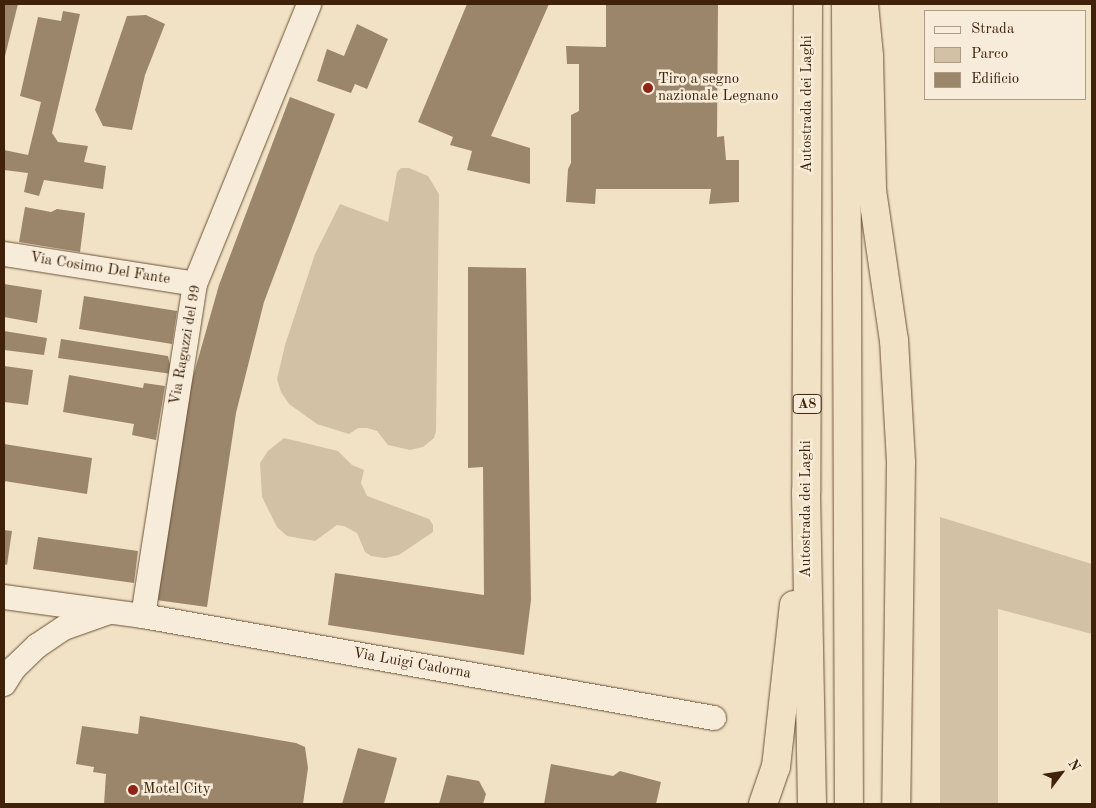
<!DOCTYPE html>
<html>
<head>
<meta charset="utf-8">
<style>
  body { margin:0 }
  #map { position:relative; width:1096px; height:808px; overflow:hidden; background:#f1e2c5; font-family:"Old Standard TT",serif }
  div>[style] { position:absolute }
  .green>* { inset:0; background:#d3c1a5 }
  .building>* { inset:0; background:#9c866b }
  .roads { filter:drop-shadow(0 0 1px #6c5238) drop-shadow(0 0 1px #6c5238) }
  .minor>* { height:24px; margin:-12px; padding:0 12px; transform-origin:12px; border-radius:12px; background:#f6ecd9 }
  .motorway>* { height:28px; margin:-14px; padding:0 14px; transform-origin:14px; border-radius:14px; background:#f1e2c5 }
  .dots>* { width:14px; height:14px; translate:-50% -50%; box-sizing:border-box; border:2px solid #f6ecd9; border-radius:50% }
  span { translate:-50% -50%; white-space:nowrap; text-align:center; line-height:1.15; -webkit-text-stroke:5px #f6ecd9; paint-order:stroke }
  .shield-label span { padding:1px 4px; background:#f6ecd9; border:1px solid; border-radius:4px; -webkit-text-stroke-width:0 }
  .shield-label { font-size:14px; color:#3f2209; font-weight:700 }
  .poi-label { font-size:15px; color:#3f2209 }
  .left { translate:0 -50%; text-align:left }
  .street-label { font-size:15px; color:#3f2209 }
  .frame { position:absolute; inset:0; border:5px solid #3f2209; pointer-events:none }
  .legend { position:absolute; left:924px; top:10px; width:162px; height:90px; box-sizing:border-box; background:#f6ecd9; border:1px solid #ad9b86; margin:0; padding:6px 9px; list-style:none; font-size:15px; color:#3f2209 }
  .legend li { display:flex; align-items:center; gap:10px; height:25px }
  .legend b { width:25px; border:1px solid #ad9b86 }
  .north { position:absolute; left:1036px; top:748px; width:50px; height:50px; -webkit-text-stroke:4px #f6ecd9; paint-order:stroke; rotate:59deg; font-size:14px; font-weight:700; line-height:20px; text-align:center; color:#3f2209 }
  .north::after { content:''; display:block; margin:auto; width:18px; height:22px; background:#3f2209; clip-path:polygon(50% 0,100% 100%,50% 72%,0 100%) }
</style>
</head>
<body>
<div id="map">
  <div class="green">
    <div style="clip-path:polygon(401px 168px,409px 168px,428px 176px,439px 194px,436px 431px,434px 438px,423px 447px,410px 450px,388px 445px,377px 431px,367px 428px,358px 428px,349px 434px,317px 424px,289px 404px,281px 392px,277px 379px,285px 345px,315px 254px,340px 204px,388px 222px,397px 172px)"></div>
    <div style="clip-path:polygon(284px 438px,338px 451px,352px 465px,364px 470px,361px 483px,367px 496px,429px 519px,433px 525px,433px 532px,399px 555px,385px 558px,371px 556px,365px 552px,357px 533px,344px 526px,337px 525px,315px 541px,287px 536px,277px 527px,262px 497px,260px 463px,268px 451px)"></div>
    <div style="clip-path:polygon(940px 517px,1092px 564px,1092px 634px,998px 609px,998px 804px,940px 804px)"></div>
  </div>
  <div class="building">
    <div style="clip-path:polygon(4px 4px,18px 4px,4px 60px)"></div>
    <div style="clip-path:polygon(467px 4px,549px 4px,491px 136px,530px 148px,530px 184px,467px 170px,472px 151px,450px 145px,453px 137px,418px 122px)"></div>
    <div style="clip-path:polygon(606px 4px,718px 4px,717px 137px,724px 136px,726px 160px,739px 160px,739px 202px,709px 204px,711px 189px,596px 189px,595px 204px,566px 202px,568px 169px,571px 163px,571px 115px,579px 111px,579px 64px,567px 64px,566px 46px,606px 47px)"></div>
    <div style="clip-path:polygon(63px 11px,80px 14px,52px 133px,58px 142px,88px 146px,84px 162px,106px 166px,103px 189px,44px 180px,39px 196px,24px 192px,28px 173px,4px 170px,4px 150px,28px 155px,41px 102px,20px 96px,38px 17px,61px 21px)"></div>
    <div style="clip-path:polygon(146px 15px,165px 24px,145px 75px,132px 130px,103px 126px,95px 110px,127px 16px)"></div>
    <div style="clip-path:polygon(357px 24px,388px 39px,367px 89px,355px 84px,351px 93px,317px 81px,327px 49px,344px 56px)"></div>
    <div style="clip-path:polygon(290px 97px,335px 114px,264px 302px,236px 413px,207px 607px,156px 600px,185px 405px,219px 285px)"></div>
    <div style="clip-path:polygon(25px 207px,51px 212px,57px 209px,85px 213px,80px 252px,19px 242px)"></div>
    <div style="clip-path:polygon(468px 267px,526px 268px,531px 600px,524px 655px,328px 625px,335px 573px,484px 595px,483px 467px,468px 468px)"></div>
    <div style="clip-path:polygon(4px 284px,42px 290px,37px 323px,4px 317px)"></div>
    <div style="clip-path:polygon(84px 296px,177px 311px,172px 344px,79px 329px)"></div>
    <div style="clip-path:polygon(4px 331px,47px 338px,44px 355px,4px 350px)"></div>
    <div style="clip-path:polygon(61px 339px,168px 356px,172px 374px,58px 358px)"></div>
    <div style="clip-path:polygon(4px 366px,33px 370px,28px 405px,4px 402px)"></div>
    <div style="clip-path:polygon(69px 375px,143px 388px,144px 383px,165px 386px,156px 440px,132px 435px,134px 424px,63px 412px)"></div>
    <div style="clip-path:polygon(4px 444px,92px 458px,87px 494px,4px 481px)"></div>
    <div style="clip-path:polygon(4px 530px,12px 531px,7px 565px,4px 564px)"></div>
    <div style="clip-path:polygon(38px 537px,138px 551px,134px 583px,33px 569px)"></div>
    <div style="clip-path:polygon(140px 716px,296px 743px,305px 747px,308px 768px,303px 804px,104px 804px,106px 774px,93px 772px,94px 767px,76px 764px,82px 726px,138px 734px)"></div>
    <div style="clip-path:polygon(358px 748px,397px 758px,384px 804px,342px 804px)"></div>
    <div style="clip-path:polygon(551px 764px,613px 776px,620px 771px,661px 782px,656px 804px,544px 804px)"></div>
    <div style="clip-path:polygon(447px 775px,479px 781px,486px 794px,483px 804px,439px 804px)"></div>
  </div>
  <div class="roads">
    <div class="minor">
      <div style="left:4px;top:254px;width:193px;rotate:8.9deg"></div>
      <div style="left:4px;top:597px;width:140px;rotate:7.8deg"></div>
      <div style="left:143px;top:616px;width:580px;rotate:10.13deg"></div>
      <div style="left:143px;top:616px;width:336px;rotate:-81.1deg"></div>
      <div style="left:195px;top:284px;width:302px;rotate:-67.8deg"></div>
      <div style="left:4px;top:684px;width:19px;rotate:-58deg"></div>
      <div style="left:14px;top:668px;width:32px;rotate:-44deg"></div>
      <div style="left:37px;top:646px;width:32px;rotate:-34deg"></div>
      <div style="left:64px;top:628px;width:45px;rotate:-19.7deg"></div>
    </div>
    <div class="motorway">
      <div style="left:808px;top:4px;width:488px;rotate:90.2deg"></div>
      <div style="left:806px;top:492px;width:312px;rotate:88.9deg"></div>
      <div style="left:846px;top:4px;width:800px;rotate:89.79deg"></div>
      <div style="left:864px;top:4px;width:52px;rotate:84.5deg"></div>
      <div style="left:869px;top:56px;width:134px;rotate:88.7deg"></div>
      <div style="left:872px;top:190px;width:152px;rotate:81.7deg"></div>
      <div style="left:894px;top:340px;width:123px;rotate:86.7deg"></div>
      <div style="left:901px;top:463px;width:341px;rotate:90.8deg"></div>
      <div style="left:763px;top:804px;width:39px;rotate:-71deg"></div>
      <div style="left:776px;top:767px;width:163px;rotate:-83.7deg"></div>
    </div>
  </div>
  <div class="dots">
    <div style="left:648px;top:88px;background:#8f2418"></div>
    <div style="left:133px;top:790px;background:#8f2418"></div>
  </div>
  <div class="shield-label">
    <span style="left:807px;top:404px">A8</span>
  </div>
  <div class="poi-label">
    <span class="left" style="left:658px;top:88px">Tiro a segno<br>nazionale Legnano</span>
    <span class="left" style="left:143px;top:790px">Motel City</span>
  </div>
  <div class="street-label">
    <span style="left:808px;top:104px;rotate:-90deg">Autostrada dei Laghi</span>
    <span style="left:100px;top:269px;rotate:9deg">Via Cosimo Del Fante</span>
    <span style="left:186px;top:345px;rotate:-80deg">Via Ragazzi del 99</span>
    <span style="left:807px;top:509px;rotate:-90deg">Autostrada dei Laghi</span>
    <span style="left:412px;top:664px;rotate:10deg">Via Luigi Cadorna</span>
  </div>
  <div class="frame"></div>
  <ul class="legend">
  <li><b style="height:6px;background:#f6ecd9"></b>Strada</li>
  <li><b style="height:14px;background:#d3c1a5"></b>Parco</li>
  <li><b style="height:14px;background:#9c866b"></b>Edificio</li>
  </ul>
  <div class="north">N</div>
</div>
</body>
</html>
